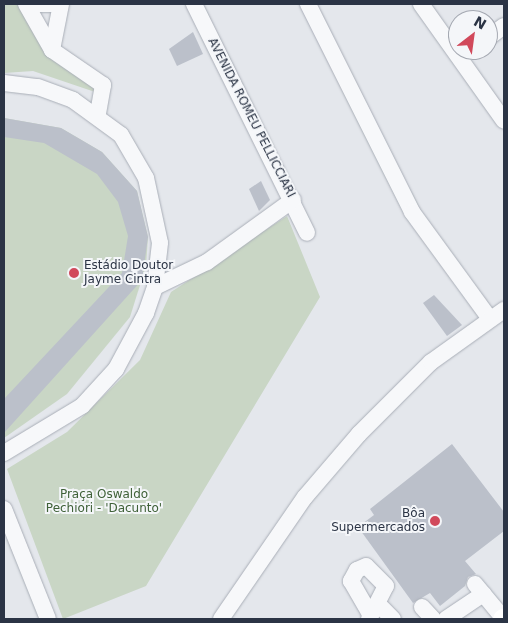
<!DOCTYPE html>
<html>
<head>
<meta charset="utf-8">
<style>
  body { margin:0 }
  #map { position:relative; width:508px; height:623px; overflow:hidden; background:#e4e7ec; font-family:"DejaVu Sans",sans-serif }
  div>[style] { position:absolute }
  .green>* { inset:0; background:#c9d6c5 }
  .building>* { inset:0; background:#bbc0ca }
  .roads { filter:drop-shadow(0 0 1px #a9aeb7) drop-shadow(0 0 1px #a9aeb7) }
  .minor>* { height:16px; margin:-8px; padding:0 8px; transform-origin:8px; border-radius:8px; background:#f7f8fa }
  .major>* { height:21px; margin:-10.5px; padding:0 10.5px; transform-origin:10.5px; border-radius:10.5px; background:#fff }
  .dots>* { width:14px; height:14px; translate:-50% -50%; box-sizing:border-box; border:2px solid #f4f6f9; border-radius:50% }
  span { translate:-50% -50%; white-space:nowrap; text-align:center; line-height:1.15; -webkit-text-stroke:4px #f4f6f9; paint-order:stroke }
  .street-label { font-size:12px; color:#2b3445 }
  .poi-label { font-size:12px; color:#2b3445 }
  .left { translate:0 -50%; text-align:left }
  .right { translate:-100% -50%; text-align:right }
  .park-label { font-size:12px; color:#3f6138 }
  .frame { position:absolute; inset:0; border:5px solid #2b3445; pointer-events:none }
  .north { position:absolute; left:448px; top:10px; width:50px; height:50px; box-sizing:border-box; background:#f4f6f9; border:1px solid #a4a8b1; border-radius:50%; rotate:30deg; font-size:14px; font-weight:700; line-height:20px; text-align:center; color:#2b3445 }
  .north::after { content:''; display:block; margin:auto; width:18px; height:22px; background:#d1495b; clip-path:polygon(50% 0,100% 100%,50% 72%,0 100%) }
</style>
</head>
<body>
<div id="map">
  <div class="green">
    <div style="clip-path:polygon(4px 4px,21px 4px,101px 89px,95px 92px,33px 71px,4px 73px)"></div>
    <div style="clip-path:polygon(4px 118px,61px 128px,102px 152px,137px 191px,148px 237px,146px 266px,130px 317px,67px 394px,4px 438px)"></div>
    <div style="clip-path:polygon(287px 216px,320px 297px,146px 586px,63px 619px,7px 469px,67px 432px,140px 360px,171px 292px)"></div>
  </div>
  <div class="building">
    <div style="clip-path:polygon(193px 32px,203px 54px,177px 66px,169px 49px)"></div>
    <div style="clip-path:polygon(4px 118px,61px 128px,102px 152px,137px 191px,148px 237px,142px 280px,4px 433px,4px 399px,122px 273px,128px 236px,118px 202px,97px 174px,44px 143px,4px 137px)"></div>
    <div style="clip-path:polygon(261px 181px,270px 200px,259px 211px,249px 189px)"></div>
    <div style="clip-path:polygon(434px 295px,462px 325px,447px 336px,423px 303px)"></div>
    <div style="clip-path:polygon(452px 444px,504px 512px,504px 531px,465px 561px,476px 574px,468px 577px,465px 586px,440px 606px,430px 593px,413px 603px,358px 527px,374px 515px,370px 509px)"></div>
  </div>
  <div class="roads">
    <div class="minor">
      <div style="left:26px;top:4px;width:53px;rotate:60.5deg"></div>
      <div style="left:52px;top:50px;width:62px;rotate:34.5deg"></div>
      <div style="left:103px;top:85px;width:29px;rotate:100deg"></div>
      <div style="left:38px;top:4px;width:18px"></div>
      <div style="left:194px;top:4px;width:255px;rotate:63.7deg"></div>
      <div style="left:308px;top:4px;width:233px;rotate:63.4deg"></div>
      <div style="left:412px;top:212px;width:132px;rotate:53.9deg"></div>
      <div style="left:421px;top:4px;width:143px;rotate:54.6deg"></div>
      <div style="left:488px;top:38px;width:20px;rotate:-37deg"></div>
      <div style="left:52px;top:50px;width:47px;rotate:-78.9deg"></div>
      <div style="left:4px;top:83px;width:34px;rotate:7deg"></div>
      <div style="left:38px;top:87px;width:37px;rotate:20deg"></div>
      <div style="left:73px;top:100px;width:59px;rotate:36.1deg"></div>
      <div style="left:121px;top:135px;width:50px;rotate:59.8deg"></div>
      <div style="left:146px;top:178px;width:66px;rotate:77.8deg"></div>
      <div style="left:160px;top:243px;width:44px;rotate:96.5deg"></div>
      <div style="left:155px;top:287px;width:28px;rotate:109deg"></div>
      <div style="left:146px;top:313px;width:64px;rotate:118.2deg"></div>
      <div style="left:116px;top:369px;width:50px;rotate:132.6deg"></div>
      <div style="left:82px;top:406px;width:91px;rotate:148.9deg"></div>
      <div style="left:155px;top:287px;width:58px;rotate:-25.7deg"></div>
      <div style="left:207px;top:262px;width:106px;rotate:-35.8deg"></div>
      <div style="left:4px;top:509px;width:118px;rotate:68.2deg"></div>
      <div style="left:475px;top:584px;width:45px;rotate:50.4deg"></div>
      <div style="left:378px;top:604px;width:21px;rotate:45deg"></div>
      <div style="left:422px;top:607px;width:16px;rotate:47deg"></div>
      <div style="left:221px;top:619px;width:148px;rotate:-55.5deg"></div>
      <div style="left:305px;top:497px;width:83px;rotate:-49.4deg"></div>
      <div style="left:359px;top:434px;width:102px;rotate:-45deg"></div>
      <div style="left:431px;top:362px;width:90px;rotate:-35.5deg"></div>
      <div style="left:369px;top:619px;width:37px;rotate:-63deg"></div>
      <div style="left:386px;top:586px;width:28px;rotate:-135deg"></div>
      <div style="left:366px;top:566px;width:10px;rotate:156deg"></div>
      <div style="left:357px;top:570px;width:13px;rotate:119deg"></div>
      <div style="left:351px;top:581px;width:38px;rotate:60deg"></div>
      <div style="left:446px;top:619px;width:45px;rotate:-34deg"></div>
    </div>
    <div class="major">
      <div style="left:503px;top:619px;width:1px"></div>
    </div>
  </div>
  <div class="dots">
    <div style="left:74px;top:273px;background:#d1495b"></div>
    <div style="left:435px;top:521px;background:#d1495b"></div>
  </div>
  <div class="street-label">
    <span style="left:251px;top:118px;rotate:63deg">AVENIDA ROMEU PELLICCIARI</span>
  </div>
  <div class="poi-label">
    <span class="left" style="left:84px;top:273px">Estádio Doutor<br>Jayme Cintra</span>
    <span class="right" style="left:425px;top:521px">Bôa<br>Supermercados</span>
  </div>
  <div class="park-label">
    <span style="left:104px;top:502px">Praça Oswaldo<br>Pechiori - 'Dacunto'</span>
  </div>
  <div class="frame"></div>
  <div class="north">N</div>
</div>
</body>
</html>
